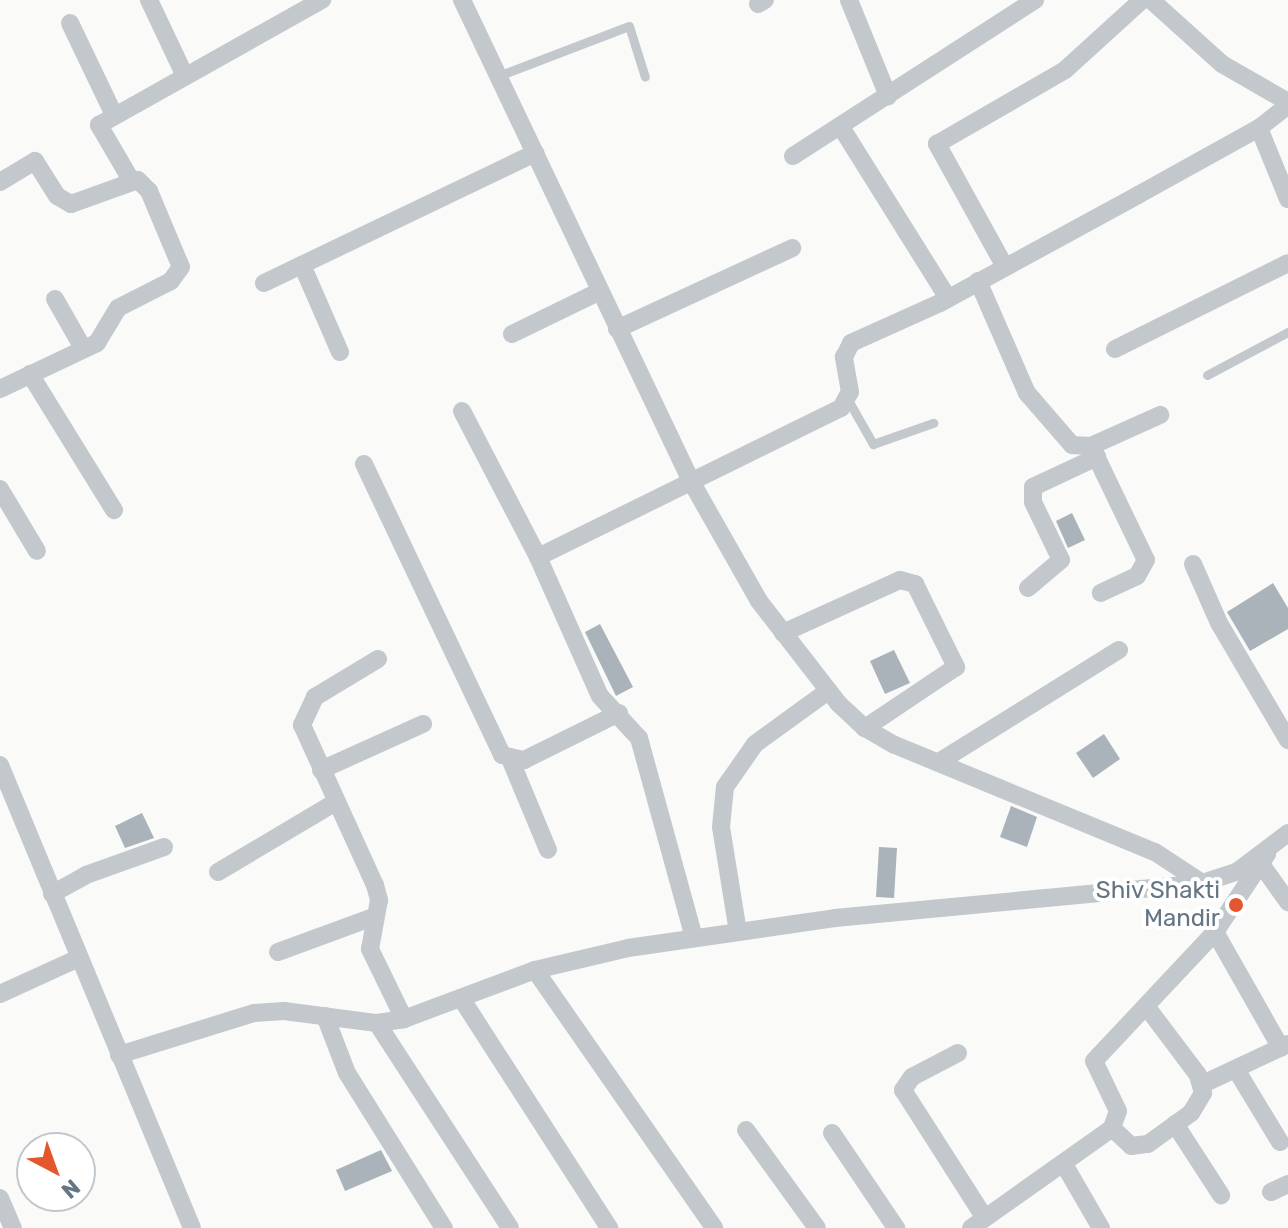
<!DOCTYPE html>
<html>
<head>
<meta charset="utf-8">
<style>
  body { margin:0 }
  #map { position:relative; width:1288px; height:1228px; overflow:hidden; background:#fafaf8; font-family:Rubik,sans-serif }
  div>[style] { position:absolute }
  .building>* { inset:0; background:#aab3b9 }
  .lane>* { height:9px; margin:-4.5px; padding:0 4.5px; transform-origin:4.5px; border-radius:4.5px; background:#c3c8cc }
  .street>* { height:18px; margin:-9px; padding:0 9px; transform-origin:9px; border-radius:9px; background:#c3c8cc }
  .dots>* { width:22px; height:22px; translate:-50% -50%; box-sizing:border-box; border:4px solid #fff; border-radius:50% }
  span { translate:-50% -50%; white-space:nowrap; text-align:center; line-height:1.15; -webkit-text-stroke:8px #fff; paint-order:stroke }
  .poi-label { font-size:24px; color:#657683 }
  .right { translate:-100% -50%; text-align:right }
  .north { position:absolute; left:16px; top:1132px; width:80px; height:80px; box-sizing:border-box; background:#fff; border:2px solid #c1c8cd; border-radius:50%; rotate:139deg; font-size:22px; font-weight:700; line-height:32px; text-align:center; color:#657683 }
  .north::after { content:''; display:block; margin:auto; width:28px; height:36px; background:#e4572e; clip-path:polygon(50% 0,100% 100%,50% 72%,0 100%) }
</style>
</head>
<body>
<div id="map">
  <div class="building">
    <div style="clip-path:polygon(1072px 513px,1085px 540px,1068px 548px,1056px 521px)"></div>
    <div style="clip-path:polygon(1273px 583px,1288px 608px,1288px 629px,1250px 651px,1227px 612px)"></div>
    <div style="clip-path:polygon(600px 624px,633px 687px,616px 696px,585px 632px)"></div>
    <div style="clip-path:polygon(894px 650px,910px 683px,885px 694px,870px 661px)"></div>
    <div style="clip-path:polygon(1104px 734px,1120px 759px,1093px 778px,1076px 753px)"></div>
    <div style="clip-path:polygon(1011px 806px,1037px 817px,1027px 847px,1000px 837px)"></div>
    <div style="clip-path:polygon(142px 813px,154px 838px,125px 848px,115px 826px)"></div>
    <div style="clip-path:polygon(879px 847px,897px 848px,894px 898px,876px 897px)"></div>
    <div style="clip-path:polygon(381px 1150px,392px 1171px,345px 1191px,336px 1170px)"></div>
  </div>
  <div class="lane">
    <div style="left:498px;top:76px;width:140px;rotate:-20.9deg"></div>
    <div style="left:629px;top:26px;width:53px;rotate:72.6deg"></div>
    <div style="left:1207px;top:375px;width:92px;rotate:-28deg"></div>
    <div style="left:848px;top:400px;width:51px;rotate:60.4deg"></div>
    <div style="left:873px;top:444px;width:64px;rotate:-19.3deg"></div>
  </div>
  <div class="street">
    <div style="left:149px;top:0;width:82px;rotate:64.7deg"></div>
    <div style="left:462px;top:0;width:535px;rotate:64.54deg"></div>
    <div style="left:692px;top:483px;width:136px;rotate:60.4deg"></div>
    <div style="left:759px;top:601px;width:130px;rotate:52.2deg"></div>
    <div style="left:839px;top:704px;width:35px;rotate:43deg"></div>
    <div style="left:865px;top:728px;width:34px;rotate:30deg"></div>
    <div style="left:895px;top:745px;width:281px;rotate:22.4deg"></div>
    <div style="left:1155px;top:852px;width:56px;rotate:33.4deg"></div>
    <div style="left:849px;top:0;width:104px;rotate:67.9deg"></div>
    <div style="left:1151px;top:0;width:96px;rotate:42deg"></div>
    <div style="left:1222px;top:64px;width:76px;rotate:29.9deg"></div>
    <div style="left:758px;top:4px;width:8px;rotate:-30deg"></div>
    <div style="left:70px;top:23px;width:102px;rotate:64.4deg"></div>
    <div style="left:841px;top:127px;width:202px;rotate:58deg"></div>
    <div style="left:1259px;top:128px;width:77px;rotate:67.8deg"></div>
    <div style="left:793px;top:156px;width:288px;rotate:-32.8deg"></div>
    <div style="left:131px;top:180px;width:64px;rotate:-120.2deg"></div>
    <div style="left:99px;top:125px;width:256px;rotate:-29.3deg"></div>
    <div style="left:0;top:182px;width:41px;rotate:-31deg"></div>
    <div style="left:35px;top:161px;width:41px;rotate:57.8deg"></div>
    <div style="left:57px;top:196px;width:16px;rotate:30deg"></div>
    <div style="left:71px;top:204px;width:71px;rotate:-19.7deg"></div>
    <div style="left:138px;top:180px;width:16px;rotate:45deg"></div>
    <div style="left:149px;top:191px;width:82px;rotate:67.2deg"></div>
    <div style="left:181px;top:267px;width:17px;rotate:126deg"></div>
    <div style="left:171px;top:281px;width:59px;rotate:153deg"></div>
    <div style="left:118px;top:308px;width:41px;rotate:121deg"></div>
    <div style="left:97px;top:343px;width:107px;rotate:154.6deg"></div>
    <div style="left:302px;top:265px;width:95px;rotate:66.4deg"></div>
    <div style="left:1005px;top:267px;width:141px;rotate:-118.9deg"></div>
    <div style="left:937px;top:144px;width:148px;rotate:-30deg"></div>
    <div style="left:1065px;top:70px;width:104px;rotate:-42.3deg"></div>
    <div style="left:978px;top:281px;width:122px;rotate:66.4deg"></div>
    <div style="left:1027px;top:393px;width:69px;rotate:49.1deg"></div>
    <div style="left:1072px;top:445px;width:19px;rotate:3deg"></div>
    <div style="left:1091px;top:446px;width:76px;rotate:-24.2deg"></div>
    <div style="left:264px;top:283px;width:301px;rotate:-25.6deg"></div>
    <div style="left:55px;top:299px;width:56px;rotate:60.3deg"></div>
    <div style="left:617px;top:329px;width:193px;rotate:-24.8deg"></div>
    <div style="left:512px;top:334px;width:98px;rotate:-26deg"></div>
    <div style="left:1115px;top:349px;width:193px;rotate:-26.4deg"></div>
    <div style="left:30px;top:374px;width:160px;rotate:58.3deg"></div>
    <div style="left:462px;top:411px;width:165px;rotate:62.5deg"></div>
    <div style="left:538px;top:557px;width:152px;rotate:66deg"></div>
    <div style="left:600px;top:696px;width:57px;rotate:47.1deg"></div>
    <div style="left:639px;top:738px;width:207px;rotate:74.6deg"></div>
    <div style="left:1092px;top:448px;width:124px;rotate:64.3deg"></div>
    <div style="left:1146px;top:560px;width:18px;rotate:119deg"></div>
    <div style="left:1137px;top:576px;width:40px;rotate:155deg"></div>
    <div style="left:364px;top:464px;width:322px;rotate:64.6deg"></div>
    <div style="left:502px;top:755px;width:23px;rotate:13deg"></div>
    <div style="left:524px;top:760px;width:106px;rotate:-26.3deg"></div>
    <div style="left:0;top:489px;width:72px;rotate:59.2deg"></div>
    <div style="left:538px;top:557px;width:338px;rotate:-26.2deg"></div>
    <div style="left:841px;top:408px;width:18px;rotate:-61deg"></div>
    <div style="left:850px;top:392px;width:36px;rotate:-100deg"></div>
    <div style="left:844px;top:357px;width:16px;rotate:-63deg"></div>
    <div style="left:851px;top:343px;width:98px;rotate:-24.2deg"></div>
    <div style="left:940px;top:303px;width:226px;rotate:-28.6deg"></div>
    <div style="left:1138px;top:195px;width:138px;rotate:-29deg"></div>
    <div style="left:1259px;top:128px;width:37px;rotate:-38deg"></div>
    <div style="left:1193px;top:564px;width:64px;rotate:66.2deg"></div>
    <div style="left:1219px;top:623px;width:136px;rotate:59.5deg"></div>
    <div style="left:1028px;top:588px;width:43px;rotate:-40.3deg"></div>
    <div style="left:1061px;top:560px;width:64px;rotate:-115.8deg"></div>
    <div style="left:1033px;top:502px;width:15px;rotate:-90deg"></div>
    <div style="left:1033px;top:487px;width:71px;rotate:-25.1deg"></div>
    <div style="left:783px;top:633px;width:128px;rotate:-24.4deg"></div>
    <div style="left:900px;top:580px;width:16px;rotate:15deg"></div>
    <div style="left:915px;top:584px;width:93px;rotate:63.7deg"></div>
    <div style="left:956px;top:667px;width:110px;rotate:146.2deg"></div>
    <div style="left:378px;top:659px;width:74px;rotate:148.9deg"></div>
    <div style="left:315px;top:697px;width:31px;rotate:115deg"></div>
    <div style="left:302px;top:725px;width:176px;rotate:65.5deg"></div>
    <div style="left:375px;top:885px;width:16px;rotate:75deg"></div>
    <div style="left:379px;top:900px;width:50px;rotate:100.4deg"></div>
    <div style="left:370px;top:949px;width:78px;rotate:64.1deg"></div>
    <div style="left:511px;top:761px;width:96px;rotate:67.4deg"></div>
    <div style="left:939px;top:762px;width:212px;rotate:-31.9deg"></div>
    <div style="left:0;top:765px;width:501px;rotate:67.48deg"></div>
    <div style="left:321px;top:770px;width:112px;rotate:-24.3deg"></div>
    <div style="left:1261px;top:864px;width:47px;rotate:54.6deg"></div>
    <div style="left:218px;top:872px;width:137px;rotate:-30.7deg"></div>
    <div style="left:52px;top:894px;width:39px;rotate:-29deg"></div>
    <div style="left:86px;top:875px;width:83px;rotate:-19.7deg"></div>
    <div style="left:738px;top:932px;width:106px;rotate:-99.2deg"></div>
    <div style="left:721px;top:827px;width:40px;rotate:-84.3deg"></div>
    <div style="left:725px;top:787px;width:52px;rotate:-55.1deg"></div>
    <div style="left:755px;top:744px;width:90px;rotate:-36deg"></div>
    <div style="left:1215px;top:932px;width:133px;rotate:60.4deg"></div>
    <div style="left:278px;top:952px;width:104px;rotate:-20.2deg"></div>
    <div style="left:535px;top:970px;width:314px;rotate:55.2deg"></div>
    <div style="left:0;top:994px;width:87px;rotate:-24.5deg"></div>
    <div style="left:461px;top:998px;width:274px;rotate:57.2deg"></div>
    <div style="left:325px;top:1016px;width:61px;rotate:68.9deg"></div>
    <div style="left:347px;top:1073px;width:183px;rotate:58deg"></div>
    <div style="left:377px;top:1023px;width:244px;rotate:57deg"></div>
    <div style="left:958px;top:1053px;width:52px;rotate:152.4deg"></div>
    <div style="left:912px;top:1077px;width:16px;rotate:125deg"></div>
    <div style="left:903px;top:1090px;width:152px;rotate:57.4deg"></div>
    <div style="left:119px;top:1055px;width:141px;rotate:-17.3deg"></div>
    <div style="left:254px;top:1013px;width:30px;rotate:-4deg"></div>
    <div style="left:284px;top:1011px;width:94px;rotate:7.4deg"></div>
    <div style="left:377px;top:1023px;width:27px;rotate:-8deg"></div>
    <div style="left:404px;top:1019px;width:140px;rotate:-20.5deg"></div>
    <div style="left:535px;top:970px;width:96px;rotate:-13.3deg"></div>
    <div style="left:628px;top:948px;width:209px;rotate:-8.2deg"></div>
    <div style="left:835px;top:918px;width:369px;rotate:-5.4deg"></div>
    <div style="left:1202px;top:883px;width:38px;rotate:-18deg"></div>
    <div style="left:1238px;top:871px;width:63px;rotate:-37.2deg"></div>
    <div style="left:1237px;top:1071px;width:83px;rotate:58.8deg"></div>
    <div style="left:1203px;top:1084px;width:94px;rotate:-25.2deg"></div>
    <div style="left:1175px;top:1124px;width:85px;rotate:57.1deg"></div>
    <div style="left:1112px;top:1128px;width:26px;rotate:43deg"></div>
    <div style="left:1131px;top:1146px;width:17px;rotate:-7deg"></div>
    <div style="left:1148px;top:1144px;width:53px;rotate:-35.8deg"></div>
    <div style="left:1191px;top:1113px;width:23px;rotate:-59deg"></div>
    <div style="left:1203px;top:1093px;width:19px;rotate:-106deg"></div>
    <div style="left:1198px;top:1075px;width:86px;rotate:-127deg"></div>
    <div style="left:746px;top:1130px;width:121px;rotate:54.1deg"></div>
    <div style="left:832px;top:1133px;width:115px;rotate:56deg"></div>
    <div style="left:1065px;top:1166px;width:72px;rotate:59.9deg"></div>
    <div style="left:1271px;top:1192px;width:19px;rotate:-25deg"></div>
    <div style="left:0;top:1198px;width:33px;rotate:67deg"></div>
    <div style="left:971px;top:1228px;width:173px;rotate:-35.3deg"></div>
    <div style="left:1112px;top:1128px;width:18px;rotate:-71deg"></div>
    <div style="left:1118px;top:1111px;width:55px;rotate:-115.6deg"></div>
    <div style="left:1094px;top:1061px;width:177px;rotate:-46.8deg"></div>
    <div style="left:1215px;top:932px;width:94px;rotate:-56.3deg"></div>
  </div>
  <div class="dots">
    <div style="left:1236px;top:905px;background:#e4572e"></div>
  </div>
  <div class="poi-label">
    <span class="right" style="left:1220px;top:905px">Shiv Shakti<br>Mandir</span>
  </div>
  <div class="north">N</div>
</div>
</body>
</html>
